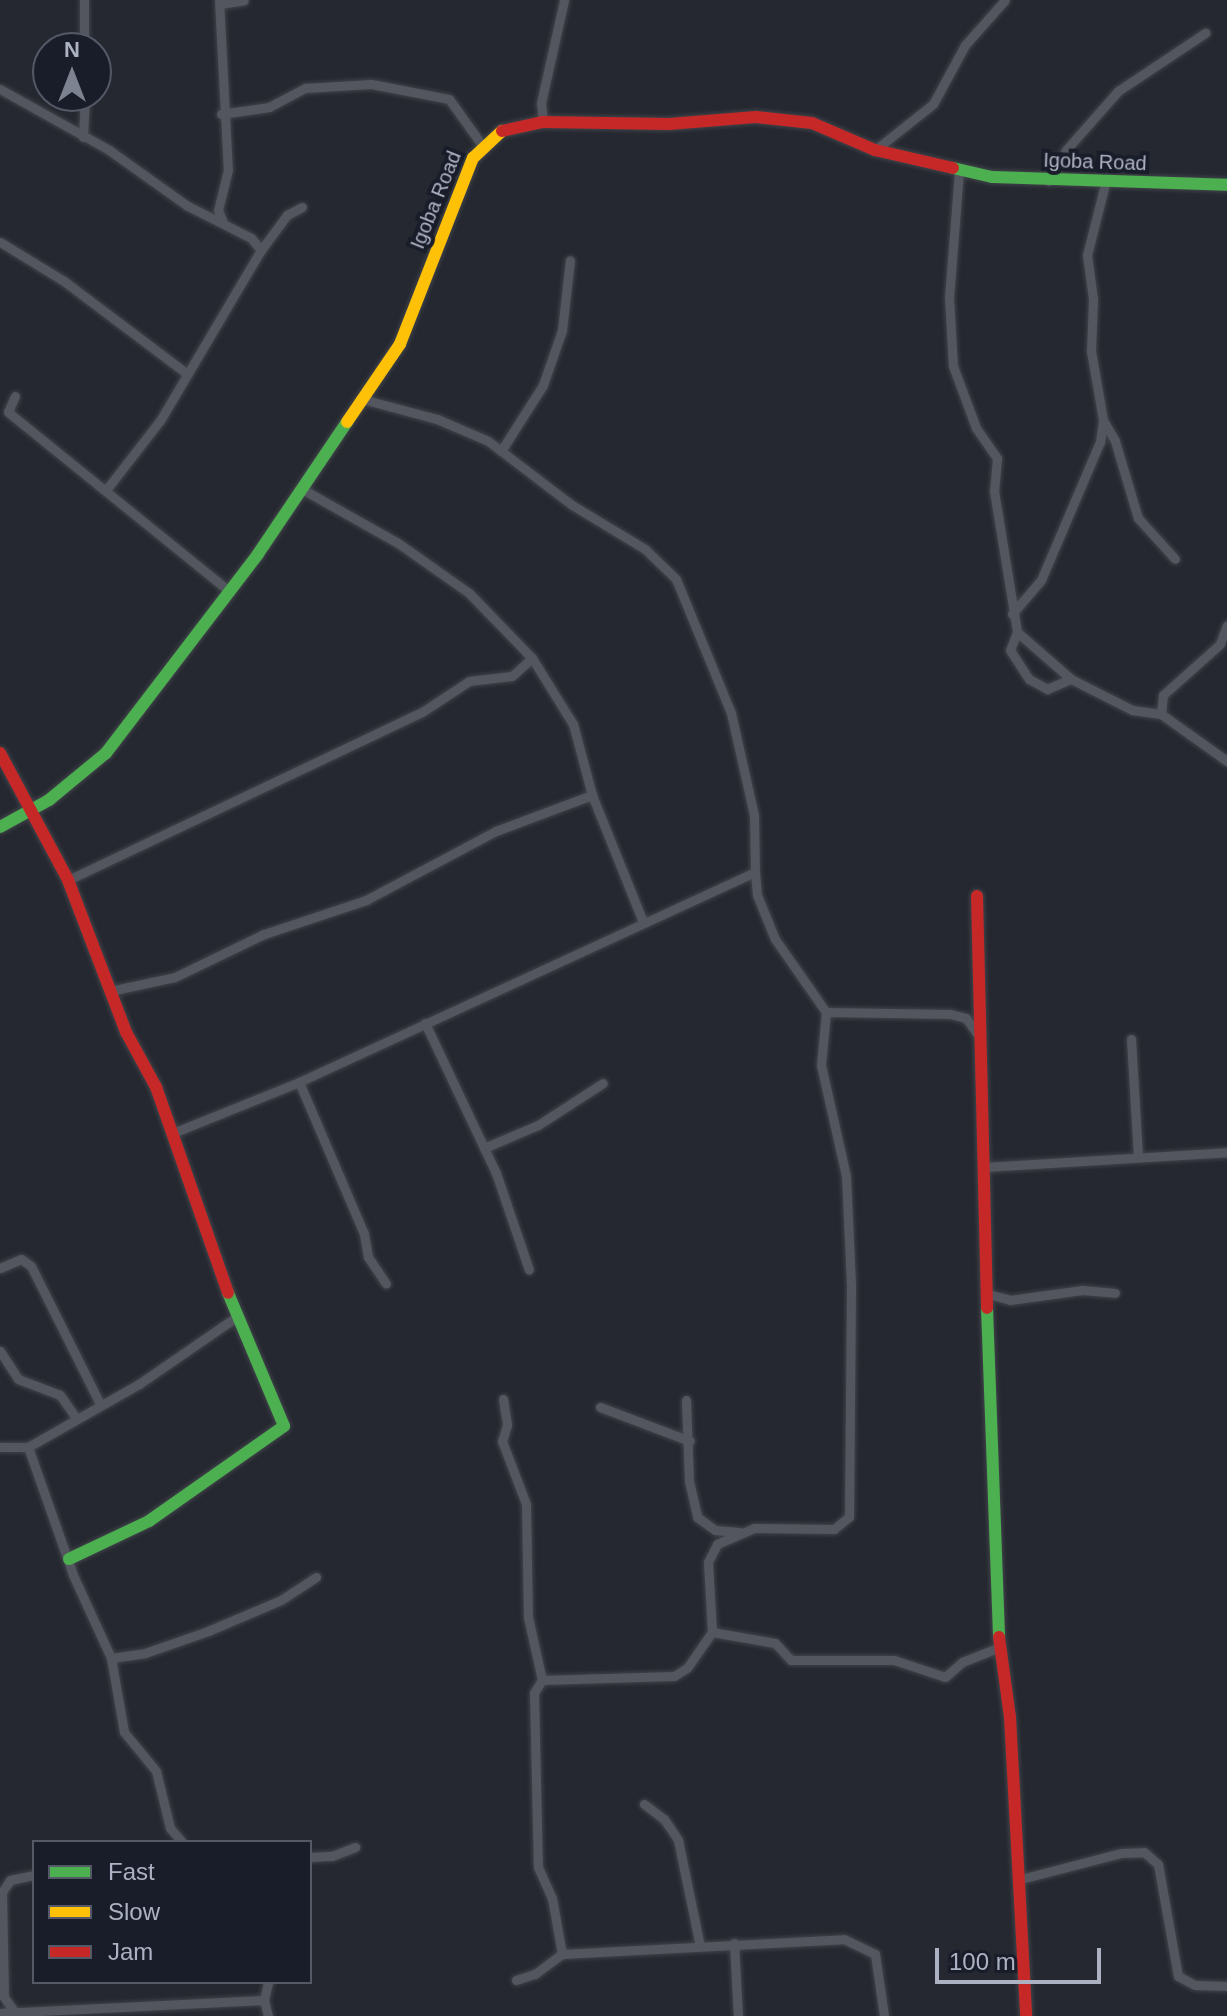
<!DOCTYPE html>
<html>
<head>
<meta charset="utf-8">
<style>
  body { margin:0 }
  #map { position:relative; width:1227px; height:2016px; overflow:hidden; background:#252830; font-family:Arial,sans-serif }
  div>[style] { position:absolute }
  .roads { filter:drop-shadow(0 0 2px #404349) drop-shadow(0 0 2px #404349) }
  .street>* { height:9px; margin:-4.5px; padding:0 4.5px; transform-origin:4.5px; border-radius:4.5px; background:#54565f }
  .fast>* { height:12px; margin:-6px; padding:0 6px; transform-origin:6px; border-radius:6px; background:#4caf50 }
  .slow>* { height:12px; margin:-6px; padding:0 6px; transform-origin:6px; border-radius:6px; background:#ffc107 }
  .jam>* { height:12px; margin:-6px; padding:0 6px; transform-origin:6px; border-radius:6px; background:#c62828 }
  span { translate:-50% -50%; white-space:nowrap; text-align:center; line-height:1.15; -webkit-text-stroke:8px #191d2a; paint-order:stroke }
  .street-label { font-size:20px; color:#adb2c3 }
  .legend { position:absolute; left:32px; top:1840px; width:280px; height:144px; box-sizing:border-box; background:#191d2a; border:2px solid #545967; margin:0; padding:10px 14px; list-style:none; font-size:24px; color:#adb2c3 }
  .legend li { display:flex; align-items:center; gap:16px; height:40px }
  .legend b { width:40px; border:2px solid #545967 }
  .north { position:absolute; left:32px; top:32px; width:80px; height:80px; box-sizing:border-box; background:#191d2a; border:2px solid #545967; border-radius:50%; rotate:0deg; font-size:22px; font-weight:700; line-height:32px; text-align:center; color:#adb2c3 }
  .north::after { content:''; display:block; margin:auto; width:28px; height:36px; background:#7d8290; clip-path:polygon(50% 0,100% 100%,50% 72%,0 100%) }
  .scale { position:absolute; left:935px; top:1948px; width:166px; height:36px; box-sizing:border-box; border:4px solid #adb2c3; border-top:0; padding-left:10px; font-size:24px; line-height:28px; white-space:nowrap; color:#adb2c3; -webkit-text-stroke:6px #191d2a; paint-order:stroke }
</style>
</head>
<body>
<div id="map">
  <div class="roads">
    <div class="street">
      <div style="left:219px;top:0;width:170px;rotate:87deg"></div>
      <div style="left:228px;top:170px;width:41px;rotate:104deg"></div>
      <div style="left:218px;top:210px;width:11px;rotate:68deg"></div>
      <div style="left:220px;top:4px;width:24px;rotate:-9deg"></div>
      <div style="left:84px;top:48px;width:48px;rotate:-90deg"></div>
      <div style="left:0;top:89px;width:125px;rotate:29.2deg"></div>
      <div style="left:109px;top:150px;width:95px;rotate:35.5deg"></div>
      <div style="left:186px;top:205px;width:73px;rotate:26.9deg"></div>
      <div style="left:251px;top:238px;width:16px;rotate:50deg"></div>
      <div style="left:221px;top:114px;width:49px;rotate:-8.3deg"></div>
      <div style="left:269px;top:107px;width:41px;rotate:-27.8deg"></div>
      <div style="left:305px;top:88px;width:66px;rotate:-3.5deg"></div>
      <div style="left:371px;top:84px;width:79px;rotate:10.9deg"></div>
      <div style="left:449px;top:99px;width:57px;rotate:54.3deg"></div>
      <div style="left:543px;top:122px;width:19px;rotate:-96deg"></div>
      <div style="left:541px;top:103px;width:106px;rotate:-77.4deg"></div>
      <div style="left:83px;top:137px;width:41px;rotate:-87.2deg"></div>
      <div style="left:875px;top:150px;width:74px;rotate:-38.4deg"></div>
      <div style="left:933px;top:104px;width:67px;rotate:-61.5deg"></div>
      <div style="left:965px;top:45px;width:60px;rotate:-48.4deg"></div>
      <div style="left:959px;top:171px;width:126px;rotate:94.5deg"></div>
      <div style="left:949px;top:297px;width:69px;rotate:86.7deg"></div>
      <div style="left:953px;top:366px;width:66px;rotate:69.6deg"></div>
      <div style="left:976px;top:428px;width:37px;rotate:55deg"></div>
      <div style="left:997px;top:458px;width:33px;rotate:95deg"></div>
      <div style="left:994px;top:491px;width:143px;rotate:80.7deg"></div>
      <div style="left:1017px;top:632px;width:72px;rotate:41deg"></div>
      <div style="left:1071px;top:679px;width:68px;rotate:26.9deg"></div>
      <div style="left:1132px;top:710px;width:29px;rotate:8deg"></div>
      <div style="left:1161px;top:714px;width:81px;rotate:35.5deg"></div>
      <div style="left:1049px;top:181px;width:35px;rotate:-61deg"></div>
      <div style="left:1066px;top:150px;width:79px;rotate:-48.6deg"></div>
      <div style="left:1118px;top:91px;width:105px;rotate:-33.7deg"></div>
      <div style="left:1105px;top:184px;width:73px;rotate:104.2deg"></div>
      <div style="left:1087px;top:255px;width:44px;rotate:82.2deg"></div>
      <div style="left:1093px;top:299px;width:52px;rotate:92.2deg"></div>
      <div style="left:1091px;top:351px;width:70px;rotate:80.1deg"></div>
      <div style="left:1103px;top:420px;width:24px;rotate:60deg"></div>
      <div style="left:1115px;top:441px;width:80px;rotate:73.4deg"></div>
      <div style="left:1138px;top:518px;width:55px;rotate:47.9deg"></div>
      <div style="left:0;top:242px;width:75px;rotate:31.4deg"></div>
      <div style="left:64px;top:281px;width:153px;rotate:37deg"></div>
      <div style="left:15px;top:396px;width:17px;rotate:114deg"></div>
      <div style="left:8px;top:412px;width:286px;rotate:39deg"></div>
      <div style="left:362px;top:399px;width:78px;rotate:14.9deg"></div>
      <div style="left:437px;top:419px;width:56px;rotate:23.3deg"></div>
      <div style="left:488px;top:441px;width:106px;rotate:37.3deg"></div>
      <div style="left:572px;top:505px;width:85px;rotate:31.1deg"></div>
      <div style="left:645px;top:549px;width:43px;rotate:44.1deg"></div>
      <div style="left:676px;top:579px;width:145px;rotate:67.7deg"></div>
      <div style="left:731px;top:713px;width:105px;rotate:77.3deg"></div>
      <div style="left:754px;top:815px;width:57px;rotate:89deg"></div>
      <div style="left:501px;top:451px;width:78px;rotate:-57.5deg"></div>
      <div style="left:543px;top:385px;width:58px;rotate:-70.9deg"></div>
      <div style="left:562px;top:330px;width:70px;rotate:-83.5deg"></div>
      <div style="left:302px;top:489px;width:110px;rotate:29.4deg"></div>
      <div style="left:398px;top:543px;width:87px;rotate:35.2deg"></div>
      <div style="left:469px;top:593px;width:91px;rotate:45.9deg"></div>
      <div style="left:532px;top:658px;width:78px;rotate:58.2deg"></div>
      <div style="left:573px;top:724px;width:73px;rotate:75deg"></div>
      <div style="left:592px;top:795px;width:137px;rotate:68.1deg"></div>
      <div style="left:106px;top:490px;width:90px;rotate:-52.2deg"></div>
      <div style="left:161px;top:419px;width:196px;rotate:-59.4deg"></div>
      <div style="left:261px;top:250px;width:44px;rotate:-53.4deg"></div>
      <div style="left:287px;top:215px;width:17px;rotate:-28deg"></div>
      <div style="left:1012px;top:614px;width:45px;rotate:-49.5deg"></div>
      <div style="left:1041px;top:580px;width:150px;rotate:-66.9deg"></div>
      <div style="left:1100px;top:442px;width:22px;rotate:-82deg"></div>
      <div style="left:1017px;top:632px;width:19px;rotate:111deg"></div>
      <div style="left:1010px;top:650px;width:35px;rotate:57deg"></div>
      <div style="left:1029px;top:679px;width:21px;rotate:29deg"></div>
      <div style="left:1047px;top:689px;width:26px;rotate:-23deg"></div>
      <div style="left:1161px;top:714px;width:19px;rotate:-84deg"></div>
      <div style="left:1163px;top:695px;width:76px;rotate:-41.8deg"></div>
      <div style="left:1220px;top:644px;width:20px;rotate:-70deg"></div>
      <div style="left:68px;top:880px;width:392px;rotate:-25.4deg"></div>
      <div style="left:422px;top:712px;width:56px;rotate:-33.4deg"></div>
      <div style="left:469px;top:681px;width:43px;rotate:-6.6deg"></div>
      <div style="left:512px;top:676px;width:27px;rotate:-42deg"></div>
      <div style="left:110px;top:991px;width:66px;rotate:-12.2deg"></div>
      <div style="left:175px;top:977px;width:99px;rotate:-25.8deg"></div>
      <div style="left:264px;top:934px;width:108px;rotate:-18.4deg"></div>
      <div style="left:366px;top:900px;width:147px;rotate:-28deg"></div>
      <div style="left:496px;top:831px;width:103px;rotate:-20.6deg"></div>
      <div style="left:425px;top:1023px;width:166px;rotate:64.7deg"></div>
      <div style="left:496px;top:1173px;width:102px;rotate:71.2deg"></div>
      <div style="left:1131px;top:1039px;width:118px;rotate:86.6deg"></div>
      <div style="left:299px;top:1082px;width:165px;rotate:66.8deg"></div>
      <div style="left:364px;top:1234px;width:23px;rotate:80deg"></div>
      <div style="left:368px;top:1257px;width:32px;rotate:56deg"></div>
      <div style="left:173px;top:1133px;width:136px;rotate:-22deg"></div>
      <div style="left:299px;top:1082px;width:502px;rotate:-24.73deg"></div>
      <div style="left:755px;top:872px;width:23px;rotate:85deg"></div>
      <div style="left:757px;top:895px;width:48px;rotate:67.8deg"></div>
      <div style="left:775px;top:939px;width:89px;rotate:55.1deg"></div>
      <div style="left:826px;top:1012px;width:124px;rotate:0.9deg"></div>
      <div style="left:950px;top:1014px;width:16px;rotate:14deg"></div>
      <div style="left:966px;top:1018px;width:21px;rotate:55deg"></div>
      <div style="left:484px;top:1148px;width:59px;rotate:-23.1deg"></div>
      <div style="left:538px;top:1125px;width:77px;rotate:-32.9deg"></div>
      <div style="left:985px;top:1167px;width:242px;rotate:-3.5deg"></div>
      <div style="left:0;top:1268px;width:23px;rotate:-23deg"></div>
      <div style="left:21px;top:1259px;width:12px;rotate:35deg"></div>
      <div style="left:31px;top:1266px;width:154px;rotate:63.4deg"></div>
      <div style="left:988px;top:1294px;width:23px;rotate:15deg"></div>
      <div style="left:1010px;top:1300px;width:73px;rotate:-7.9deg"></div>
      <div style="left:1082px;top:1290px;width:33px;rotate:5deg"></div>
      <div style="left:0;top:1351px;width:33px;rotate:57deg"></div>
      <div style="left:18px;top:1379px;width:45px;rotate:20.9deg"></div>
      <div style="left:60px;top:1395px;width:29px;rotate:55deg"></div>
      <div style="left:503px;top:1399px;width:26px;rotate:81deg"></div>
      <div style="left:507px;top:1425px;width:17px;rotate:107deg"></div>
      <div style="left:502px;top:1441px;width:67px;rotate:69.1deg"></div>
      <div style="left:526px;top:1504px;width:113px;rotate:89deg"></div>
      <div style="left:528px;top:1617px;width:65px;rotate:77.5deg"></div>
      <div style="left:542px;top:1680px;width:15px;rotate:122deg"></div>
      <div style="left:534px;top:1693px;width:174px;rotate:88.7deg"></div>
      <div style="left:538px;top:1867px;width:34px;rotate:66deg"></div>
      <div style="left:552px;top:1898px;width:57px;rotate:79.9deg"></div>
      <div style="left:686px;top:1400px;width:81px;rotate:87.9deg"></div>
      <div style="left:689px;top:1481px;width:37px;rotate:77deg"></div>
      <div style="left:697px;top:1517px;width:22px;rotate:36deg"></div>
      <div style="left:715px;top:1530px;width:24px;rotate:5deg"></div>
      <div style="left:600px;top:1407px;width:96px;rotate:20.7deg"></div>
      <div style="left:0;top:1447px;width:28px"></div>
      <div style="left:28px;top:1447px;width:128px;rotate:-29.6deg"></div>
      <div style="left:139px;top:1384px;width:118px;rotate:-34.6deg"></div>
      <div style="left:28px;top:1447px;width:136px;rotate:70.6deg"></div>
      <div style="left:73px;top:1575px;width:91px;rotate:65.4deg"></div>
      <div style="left:111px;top:1658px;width:75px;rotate:80deg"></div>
      <div style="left:124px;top:1732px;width:50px;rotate:50.6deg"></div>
      <div style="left:156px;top:1771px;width:59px;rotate:76.2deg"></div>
      <div style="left:170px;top:1828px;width:18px;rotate:49deg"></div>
      <div style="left:712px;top:1632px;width:64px;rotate:9.9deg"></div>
      <div style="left:775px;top:1643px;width:23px;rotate:47deg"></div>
      <div style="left:791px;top:1660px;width:103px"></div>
      <div style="left:894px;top:1660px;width:54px;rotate:18.4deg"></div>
      <div style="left:945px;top:1677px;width:23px;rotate:-41deg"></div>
      <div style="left:962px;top:1662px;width:41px;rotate:-21.5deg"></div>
      <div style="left:111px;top:1658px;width:34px;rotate:-8deg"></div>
      <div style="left:145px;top:1653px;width:67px;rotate:-19.2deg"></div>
      <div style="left:208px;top:1631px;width:79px;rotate:-23deg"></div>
      <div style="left:281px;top:1600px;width:42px;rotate:-33.3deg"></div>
      <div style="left:542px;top:1680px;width:132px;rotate:-1.7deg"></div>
      <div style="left:674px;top:1676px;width:15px;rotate:-32deg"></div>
      <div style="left:687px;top:1668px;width:44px;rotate:-55.2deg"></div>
      <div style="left:712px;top:1632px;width:70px;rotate:-93.3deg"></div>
      <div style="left:708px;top:1562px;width:20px;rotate:-63deg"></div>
      <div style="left:717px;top:1544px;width:40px;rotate:-23.4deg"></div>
      <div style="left:754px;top:1528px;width:80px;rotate:0.7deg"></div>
      <div style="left:834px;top:1529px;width:19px;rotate:-39deg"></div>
      <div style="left:849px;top:1517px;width:232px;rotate:-89.5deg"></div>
      <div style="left:851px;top:1285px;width:109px;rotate:-92.6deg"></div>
      <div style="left:846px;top:1176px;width:114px;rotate:-102.7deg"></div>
      <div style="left:821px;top:1065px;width:53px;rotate:-84.6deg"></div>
      <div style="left:644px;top:1804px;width:25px;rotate:37deg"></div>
      <div style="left:664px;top:1819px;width:25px;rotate:56deg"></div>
      <div style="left:678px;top:1840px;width:108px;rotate:78.3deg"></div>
      <div style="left:310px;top:1857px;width:22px;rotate:-3deg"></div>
      <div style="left:332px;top:1856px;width:25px;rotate:-21deg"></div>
      <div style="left:1017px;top:1880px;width:107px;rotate:-14.6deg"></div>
      <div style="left:1121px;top:1853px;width:23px;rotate:-2deg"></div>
      <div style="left:1144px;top:1852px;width:18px;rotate:41deg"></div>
      <div style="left:1158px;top:1864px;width:114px;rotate:79.9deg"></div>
      <div style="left:1178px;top:1976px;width:19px;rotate:28deg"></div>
      <div style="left:1195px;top:1985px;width:32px;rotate:2deg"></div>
      <div style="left:734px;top:1943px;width:73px;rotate:86.9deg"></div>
      <div style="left:516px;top:1980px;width:20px;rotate:-18deg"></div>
      <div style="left:535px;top:1974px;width:34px;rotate:-37deg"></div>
      <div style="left:562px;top:1954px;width:282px;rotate:-3deg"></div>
      <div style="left:844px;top:1939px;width:34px;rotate:26deg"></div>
      <div style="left:875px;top:1954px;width:63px;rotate:81.7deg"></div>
      <div style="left:264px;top:2000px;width:18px;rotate:-77deg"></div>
      <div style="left:14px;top:2011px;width:17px;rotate:-126deg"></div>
      <div style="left:4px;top:1997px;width:105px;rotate:-91.1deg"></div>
      <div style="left:2px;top:1892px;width:14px;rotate:-56deg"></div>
      <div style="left:10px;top:1880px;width:25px;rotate:-12deg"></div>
      <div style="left:0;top:2013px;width:264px;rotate:-2.8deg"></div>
      <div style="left:264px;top:2000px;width:16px;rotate:76deg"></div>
    </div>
    <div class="fast">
      <div style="left:953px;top:168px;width:40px;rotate:13deg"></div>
      <div style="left:992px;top:177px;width:235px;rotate:1.9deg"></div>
      <div style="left:0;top:827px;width:56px;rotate:-28.9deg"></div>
      <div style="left:49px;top:800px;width:74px;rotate:-39.5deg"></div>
      <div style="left:106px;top:753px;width:250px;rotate:-52.6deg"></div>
      <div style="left:258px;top:554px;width:159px;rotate:-56deg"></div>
      <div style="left:987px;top:1308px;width:329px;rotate:87.9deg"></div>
      <div style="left:69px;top:1559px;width:89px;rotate:-25.4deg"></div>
      <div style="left:149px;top:1521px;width:165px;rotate:-35.1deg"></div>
      <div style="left:284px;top:1426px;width:144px;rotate:-112.8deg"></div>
    </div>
    <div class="slow">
      <div style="left:347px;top:422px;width:94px;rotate:-55.8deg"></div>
      <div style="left:400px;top:344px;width:200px;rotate:-68.6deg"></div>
      <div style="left:473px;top:158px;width:40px;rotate:-43deg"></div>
    </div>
    <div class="jam">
      <div style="left:502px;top:131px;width:42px;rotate:-12.4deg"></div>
      <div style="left:543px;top:122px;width:126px;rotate:0.9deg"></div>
      <div style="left:669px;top:124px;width:87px;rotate:-4.6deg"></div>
      <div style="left:756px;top:117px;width:56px;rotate:6.1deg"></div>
      <div style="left:812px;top:123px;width:69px;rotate:23.2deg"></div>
      <div style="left:875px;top:150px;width:80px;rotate:13deg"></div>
      <div style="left:0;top:753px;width:144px;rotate:61.8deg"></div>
      <div style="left:68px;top:880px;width:163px;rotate:69.1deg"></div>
      <div style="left:126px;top:1032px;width:63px;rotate:61.4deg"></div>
      <div style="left:156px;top:1087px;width:218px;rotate:70.7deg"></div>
      <div style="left:977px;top:896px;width:412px;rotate:88.6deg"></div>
      <div style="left:999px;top:1637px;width:81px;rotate:82.2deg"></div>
      <div style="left:1010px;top:1717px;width:299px;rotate:86.9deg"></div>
    </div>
  </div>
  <div class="street-label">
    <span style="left:1095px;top:162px;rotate:2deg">Igoba Road</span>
    <span style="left:436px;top:200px;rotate:-68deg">Igoba Road</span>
  </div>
  <ul class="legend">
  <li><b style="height:10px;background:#4caf50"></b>Fast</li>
  <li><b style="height:10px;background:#ffc107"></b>Slow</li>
  <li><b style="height:10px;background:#c62828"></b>Jam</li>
  </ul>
  <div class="north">N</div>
  <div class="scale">100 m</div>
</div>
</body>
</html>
